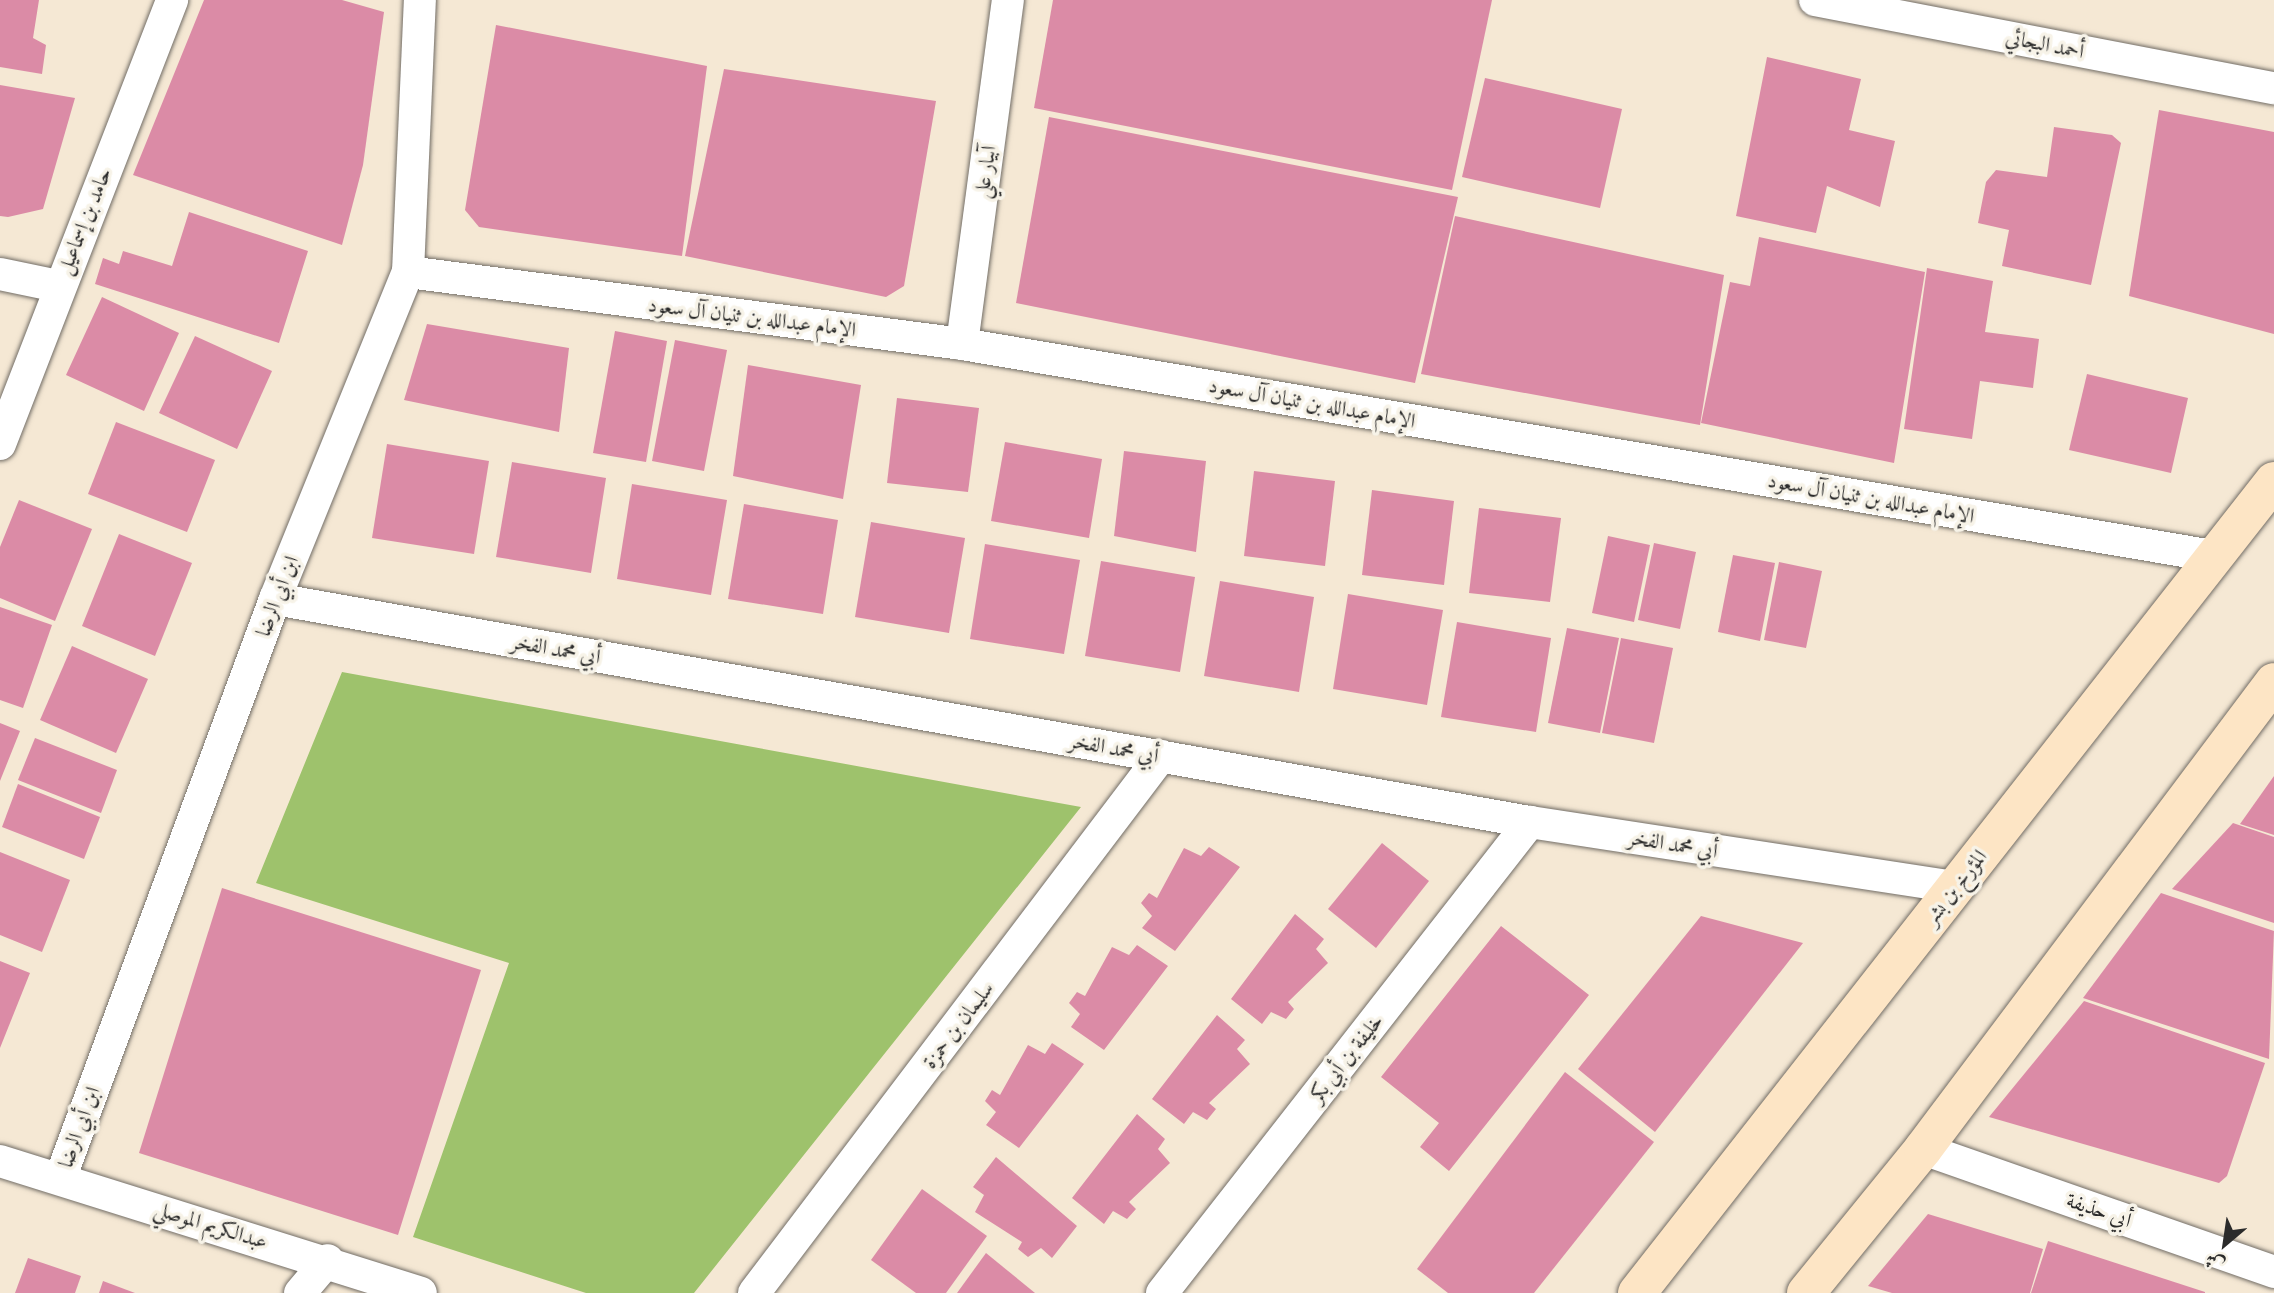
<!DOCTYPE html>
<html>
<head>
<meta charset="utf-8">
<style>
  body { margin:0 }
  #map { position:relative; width:2274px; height:1293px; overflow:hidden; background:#f5e8d4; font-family:"IM FELL Great Primer",Amiri,serif }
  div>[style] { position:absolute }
  .green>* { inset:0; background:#9ec26c }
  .building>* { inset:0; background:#db8ba6 }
  .roads { filter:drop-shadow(0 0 2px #726d66) drop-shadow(0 0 2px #726d66) }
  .street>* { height:32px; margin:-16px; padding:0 16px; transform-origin:16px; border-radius:16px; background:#fff }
  .secondary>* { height:38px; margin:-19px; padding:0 19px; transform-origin:19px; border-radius:19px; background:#fde5c5 }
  span { translate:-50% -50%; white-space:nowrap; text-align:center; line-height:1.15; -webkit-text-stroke:7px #f7f3e8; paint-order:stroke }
  .street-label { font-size:21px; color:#2b2b2b }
  .north { position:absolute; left:2190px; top:1209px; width:70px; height:70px; -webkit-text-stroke:5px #f7f3e8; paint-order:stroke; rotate:209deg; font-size:19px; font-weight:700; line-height:28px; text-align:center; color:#2b2b2b }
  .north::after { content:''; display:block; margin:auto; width:24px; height:32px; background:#2b2b2b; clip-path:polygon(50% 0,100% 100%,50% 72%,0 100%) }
</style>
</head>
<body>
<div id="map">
  <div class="green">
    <div style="clip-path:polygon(342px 672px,1081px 807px,694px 1293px,586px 1293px,413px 1237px,509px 963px,256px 883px)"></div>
  </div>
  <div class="building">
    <div style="clip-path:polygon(0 0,39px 0,33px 38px,46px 45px,42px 74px,0 67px)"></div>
    <div style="clip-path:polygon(204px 0,342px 0,384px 12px,363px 165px,342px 245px,133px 175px)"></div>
    <div style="clip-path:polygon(1053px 0,1492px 0,1452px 190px,1034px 108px)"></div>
    <div style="clip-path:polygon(496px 25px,707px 66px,682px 256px,479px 227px,465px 210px)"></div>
    <div style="clip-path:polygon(1767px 57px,1861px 79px,1849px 130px,1895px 141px,1880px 207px,1827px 186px,1816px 233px,1736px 216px)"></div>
    <div style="clip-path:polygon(724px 69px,936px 101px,904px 286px,886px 297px,685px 256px)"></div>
    <div style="clip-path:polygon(1485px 78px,1622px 109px,1600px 208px,1462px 177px)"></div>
    <div style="clip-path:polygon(0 85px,75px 98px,43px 209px,8px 217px,0 216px)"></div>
    <div style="clip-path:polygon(2159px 110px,2274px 132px,2274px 334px,2129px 296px)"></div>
    <div style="clip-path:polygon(1049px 117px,1458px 197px,1415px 383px,1016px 303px)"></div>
    <div style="clip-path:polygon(2054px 127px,2112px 135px,2121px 143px,2091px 285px,2002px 266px,2009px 230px,1978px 223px,1986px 182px,1996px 170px,2047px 177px)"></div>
    <div style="clip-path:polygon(189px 212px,308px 251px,279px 343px,95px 284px,103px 258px,119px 264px,123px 251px,172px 266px)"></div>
    <div style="clip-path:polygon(1455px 216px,1724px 275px,1700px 425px,1421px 374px)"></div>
    <div style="clip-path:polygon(1759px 237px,1925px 272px,1894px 463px,1701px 423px,1730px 282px,1750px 286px)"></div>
    <div style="clip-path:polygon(1927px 268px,1993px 281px,1985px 332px,2039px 339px,2033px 388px,1980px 381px,1972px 439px,1904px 429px)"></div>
    <div style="clip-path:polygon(102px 297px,179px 333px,144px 411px,66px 375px)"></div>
    <div style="clip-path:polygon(427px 324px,569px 348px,559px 432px,404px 400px)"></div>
    <div style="clip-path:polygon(615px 331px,667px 341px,646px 462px,593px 453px)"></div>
    <div style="clip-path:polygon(195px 336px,272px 371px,237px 449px,159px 413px)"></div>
    <div style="clip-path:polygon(675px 340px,727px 350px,704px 471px,652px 461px)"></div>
    <div style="clip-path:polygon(748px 365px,861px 385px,843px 499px,733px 476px)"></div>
    <div style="clip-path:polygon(2087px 374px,2188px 398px,2171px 473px,2069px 450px)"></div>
    <div style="clip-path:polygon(897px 398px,979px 408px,968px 492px,887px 483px)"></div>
    <div style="clip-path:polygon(116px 422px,215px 460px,187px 532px,88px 494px)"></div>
    <div style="clip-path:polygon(1005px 442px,1102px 459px,1089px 538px,991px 521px)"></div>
    <div style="clip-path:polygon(387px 444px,489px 461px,474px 554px,372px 538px)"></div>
    <div style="clip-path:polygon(1124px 451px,1206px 461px,1196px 552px,1114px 536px)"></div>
    <div style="clip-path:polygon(512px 462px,606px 478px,591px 573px,496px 557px)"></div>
    <div style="clip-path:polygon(1254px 471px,1335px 481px,1325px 566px,1244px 556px)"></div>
    <div style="clip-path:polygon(632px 484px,727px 500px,711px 595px,617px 579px)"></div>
    <div style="clip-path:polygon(1372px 490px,1454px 501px,1444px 585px,1362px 575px)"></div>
    <div style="clip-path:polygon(19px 500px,92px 529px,55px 621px,0 598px,0 547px)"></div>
    <div style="clip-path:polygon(744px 504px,838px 520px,823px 614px,728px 599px)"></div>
    <div style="clip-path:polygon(1479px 508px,1561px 518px,1550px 602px,1469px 593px)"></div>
    <div style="clip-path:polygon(871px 522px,965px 538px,949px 633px,855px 617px)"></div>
    <div style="clip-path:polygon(119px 534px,192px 563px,155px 656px,82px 626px)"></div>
    <div style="clip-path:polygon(1608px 536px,1650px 545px,1634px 622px,1592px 613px)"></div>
    <div style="clip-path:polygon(1654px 543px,1696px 552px,1680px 629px,1638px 620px)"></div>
    <div style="clip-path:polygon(985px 544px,1080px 560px,1064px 654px,970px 639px)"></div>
    <div style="clip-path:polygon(1733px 555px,1775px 563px,1760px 641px,1718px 632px)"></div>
    <div style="clip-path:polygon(1101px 561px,1195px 577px,1180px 672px,1085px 656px)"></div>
    <div style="clip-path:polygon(1779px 562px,1822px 571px,1806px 648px,1764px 640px)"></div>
    <div style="clip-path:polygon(1220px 581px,1314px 597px,1299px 692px,1204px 676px)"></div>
    <div style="clip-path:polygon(1348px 594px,1443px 610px,1427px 705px,1333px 689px)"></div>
    <div style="clip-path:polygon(0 607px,52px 625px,23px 708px,0 700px)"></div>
    <div style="clip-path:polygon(1457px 622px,1551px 638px,1536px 732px,1441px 717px)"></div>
    <div style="clip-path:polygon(1567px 628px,1619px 638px,1600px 733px,1548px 723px)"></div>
    <div style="clip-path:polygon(1621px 638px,1673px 648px,1654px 743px,1602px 733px)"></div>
    <div style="clip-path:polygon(72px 646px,148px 679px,116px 753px,40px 720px)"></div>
    <div style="clip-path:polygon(0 723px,20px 731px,0 781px)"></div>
    <div style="clip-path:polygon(35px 738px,117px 770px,101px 813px,18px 780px)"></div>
    <div style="clip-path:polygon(2274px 776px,2274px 835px,2240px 824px)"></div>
    <div style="clip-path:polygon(18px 784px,100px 817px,84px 859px,2px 827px)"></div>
    <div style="clip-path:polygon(2233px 823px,2274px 837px,2274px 923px,2172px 889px)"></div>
    <div style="clip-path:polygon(1382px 843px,1429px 881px,1376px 948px,1328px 909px)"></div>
    <div style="clip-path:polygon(1209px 847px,1240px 867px,1175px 951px,1142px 928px,1152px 916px,1141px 903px,1149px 893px,1157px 898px,1184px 848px,1201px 856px)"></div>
    <div style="clip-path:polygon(0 852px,70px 880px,42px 952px,0 935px)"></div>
    <div style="clip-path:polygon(222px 888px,481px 970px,398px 1235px,139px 1153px)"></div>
    <div style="clip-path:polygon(2161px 893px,2274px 931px,2269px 1059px,2083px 998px)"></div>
    <div style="clip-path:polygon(1295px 914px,1324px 939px,1316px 949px,1328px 963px,1288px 1002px,1294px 1009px,1286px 1019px,1271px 1012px,1262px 1024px,1231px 999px)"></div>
    <div style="clip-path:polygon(1701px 916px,1803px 943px,1655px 1132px,1578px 1069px)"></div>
    <div style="clip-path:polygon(1501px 926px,1589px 995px,1449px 1171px,1420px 1147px,1439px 1123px,1381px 1077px)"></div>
    <div style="clip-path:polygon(1137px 945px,1168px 966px,1104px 1050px,1071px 1027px,1080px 1014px,1069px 1003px,1077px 992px,1085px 996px,1112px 947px,1129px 955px)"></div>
    <div style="clip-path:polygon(0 961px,30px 973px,0 1048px)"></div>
    <div style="clip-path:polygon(2084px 1001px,2265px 1063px,2227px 1176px,2219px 1183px,1989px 1117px)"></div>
    <div style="clip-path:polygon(1217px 1015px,1245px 1040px,1237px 1049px,1250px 1064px,1209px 1103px,1216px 1109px,1207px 1120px,1193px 1112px,1184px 1124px,1152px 1099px)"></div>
    <div style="clip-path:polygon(1052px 1043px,1084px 1064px,1019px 1148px,986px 1125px,996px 1112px,985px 1101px,992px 1090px,1000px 1095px,1028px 1045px,1045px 1054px)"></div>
    <div style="clip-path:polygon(1565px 1072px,1654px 1142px,1534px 1293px,1448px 1293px,1417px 1269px)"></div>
    <div style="clip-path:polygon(1137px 1114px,1165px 1139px,1158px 1149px,1170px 1163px,1129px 1202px,1136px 1209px,1127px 1219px,1113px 1211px,1104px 1224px,1072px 1198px)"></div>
    <div style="clip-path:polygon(996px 1157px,1077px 1226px,1052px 1258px,1041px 1248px,1028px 1257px,1018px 1249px,1022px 1242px,975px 1212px,984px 1195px,973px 1187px)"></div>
    <div style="clip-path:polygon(922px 1189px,987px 1236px,946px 1293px,916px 1293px,871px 1260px)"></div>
    <div style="clip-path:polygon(1928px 1214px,2043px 1249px,2030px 1293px,1892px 1293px,1868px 1286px)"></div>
    <div style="clip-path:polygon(2048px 1241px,2205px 1292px,2205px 1293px,2031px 1293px)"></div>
    <div style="clip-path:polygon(986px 1253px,1035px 1293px,957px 1293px)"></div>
    <div style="clip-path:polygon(28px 1258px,81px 1276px,75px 1293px,15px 1293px)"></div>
    <div style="clip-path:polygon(103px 1281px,135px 1293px,99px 1293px)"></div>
  </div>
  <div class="roads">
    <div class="street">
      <div style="left:1815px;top:0;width:467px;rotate:10.9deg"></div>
      <div style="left:408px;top:272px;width:559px;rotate:7.4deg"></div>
      <div style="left:962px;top:344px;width:1269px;rotate:9.62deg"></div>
      <div style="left:0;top:274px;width:59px;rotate:11.7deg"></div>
      <div style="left:962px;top:344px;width:347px;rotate:-82.4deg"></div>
      <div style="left:0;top:444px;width:476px;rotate:-68.8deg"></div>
      <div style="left:275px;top:599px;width:1275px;rotate:10.08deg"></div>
      <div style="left:1530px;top:822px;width:430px;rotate:8.7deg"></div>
      <div style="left:1923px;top:1149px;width:372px;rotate:19.3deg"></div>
      <div style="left:0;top:1161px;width:441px;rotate:17.4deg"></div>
      <div style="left:60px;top:1179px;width:619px;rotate:-69.66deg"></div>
      <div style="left:275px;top:599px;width:353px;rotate:-67.9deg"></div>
      <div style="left:408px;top:272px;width:272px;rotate:-87.5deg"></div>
      <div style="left:300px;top:1293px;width:43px;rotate:-49.7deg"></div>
      <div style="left:754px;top:1293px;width:674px;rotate:-52.84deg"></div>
      <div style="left:1162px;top:1293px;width:598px;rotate:-52deg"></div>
    </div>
    <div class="secondary">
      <div style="left:1637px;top:1293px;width:1032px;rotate:-51.89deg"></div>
      <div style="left:1806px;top:1293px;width:186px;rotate:-50.9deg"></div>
      <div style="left:1923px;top:1149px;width:584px;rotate:-53.07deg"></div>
    </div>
  </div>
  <div class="street-label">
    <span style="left:2045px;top:44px;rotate:11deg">أحمد البجائي</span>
    <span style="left:985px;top:172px;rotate:-82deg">آبيار علي</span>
    <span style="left:84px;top:221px;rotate:-68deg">حامد بن إسماعيل</span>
    <span style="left:752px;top:317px;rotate:7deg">الإمام عبدالله بن ثنيان آل سعود</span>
    <span style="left:1312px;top:403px;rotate:10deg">الإمام عبدالله بن ثنيان آل سعود</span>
    <span style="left:1871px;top:498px;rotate:10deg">الإمام عبدالله بن ثنيان آل سعود</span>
    <span style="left:277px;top:596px;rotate:-69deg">ابن أبي الرضا</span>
    <span style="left:556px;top:649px;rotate:10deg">أبي محمد الفخر</span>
    <span style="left:1114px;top:748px;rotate:10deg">أبي محمد الفخر</span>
    <span style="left:1673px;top:844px;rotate:9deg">أبي محمد الفخر</span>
    <span style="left:1955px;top:887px;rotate:-52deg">المؤرخ بن بشر</span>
    <span style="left:958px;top:1025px;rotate:-53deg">سليمان بن حمزة</span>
    <span style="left:1346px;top:1058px;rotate:-52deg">خليفة بن أبي بكر</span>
    <span style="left:79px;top:1127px;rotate:-70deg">ابن أبي الرضا</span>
    <span style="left:2099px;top:1210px;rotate:19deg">أبي حذيفة</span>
    <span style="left:211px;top:1225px;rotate:17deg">عبدالكريم الموصلي</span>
  </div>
  <div class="north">ش</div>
</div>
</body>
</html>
